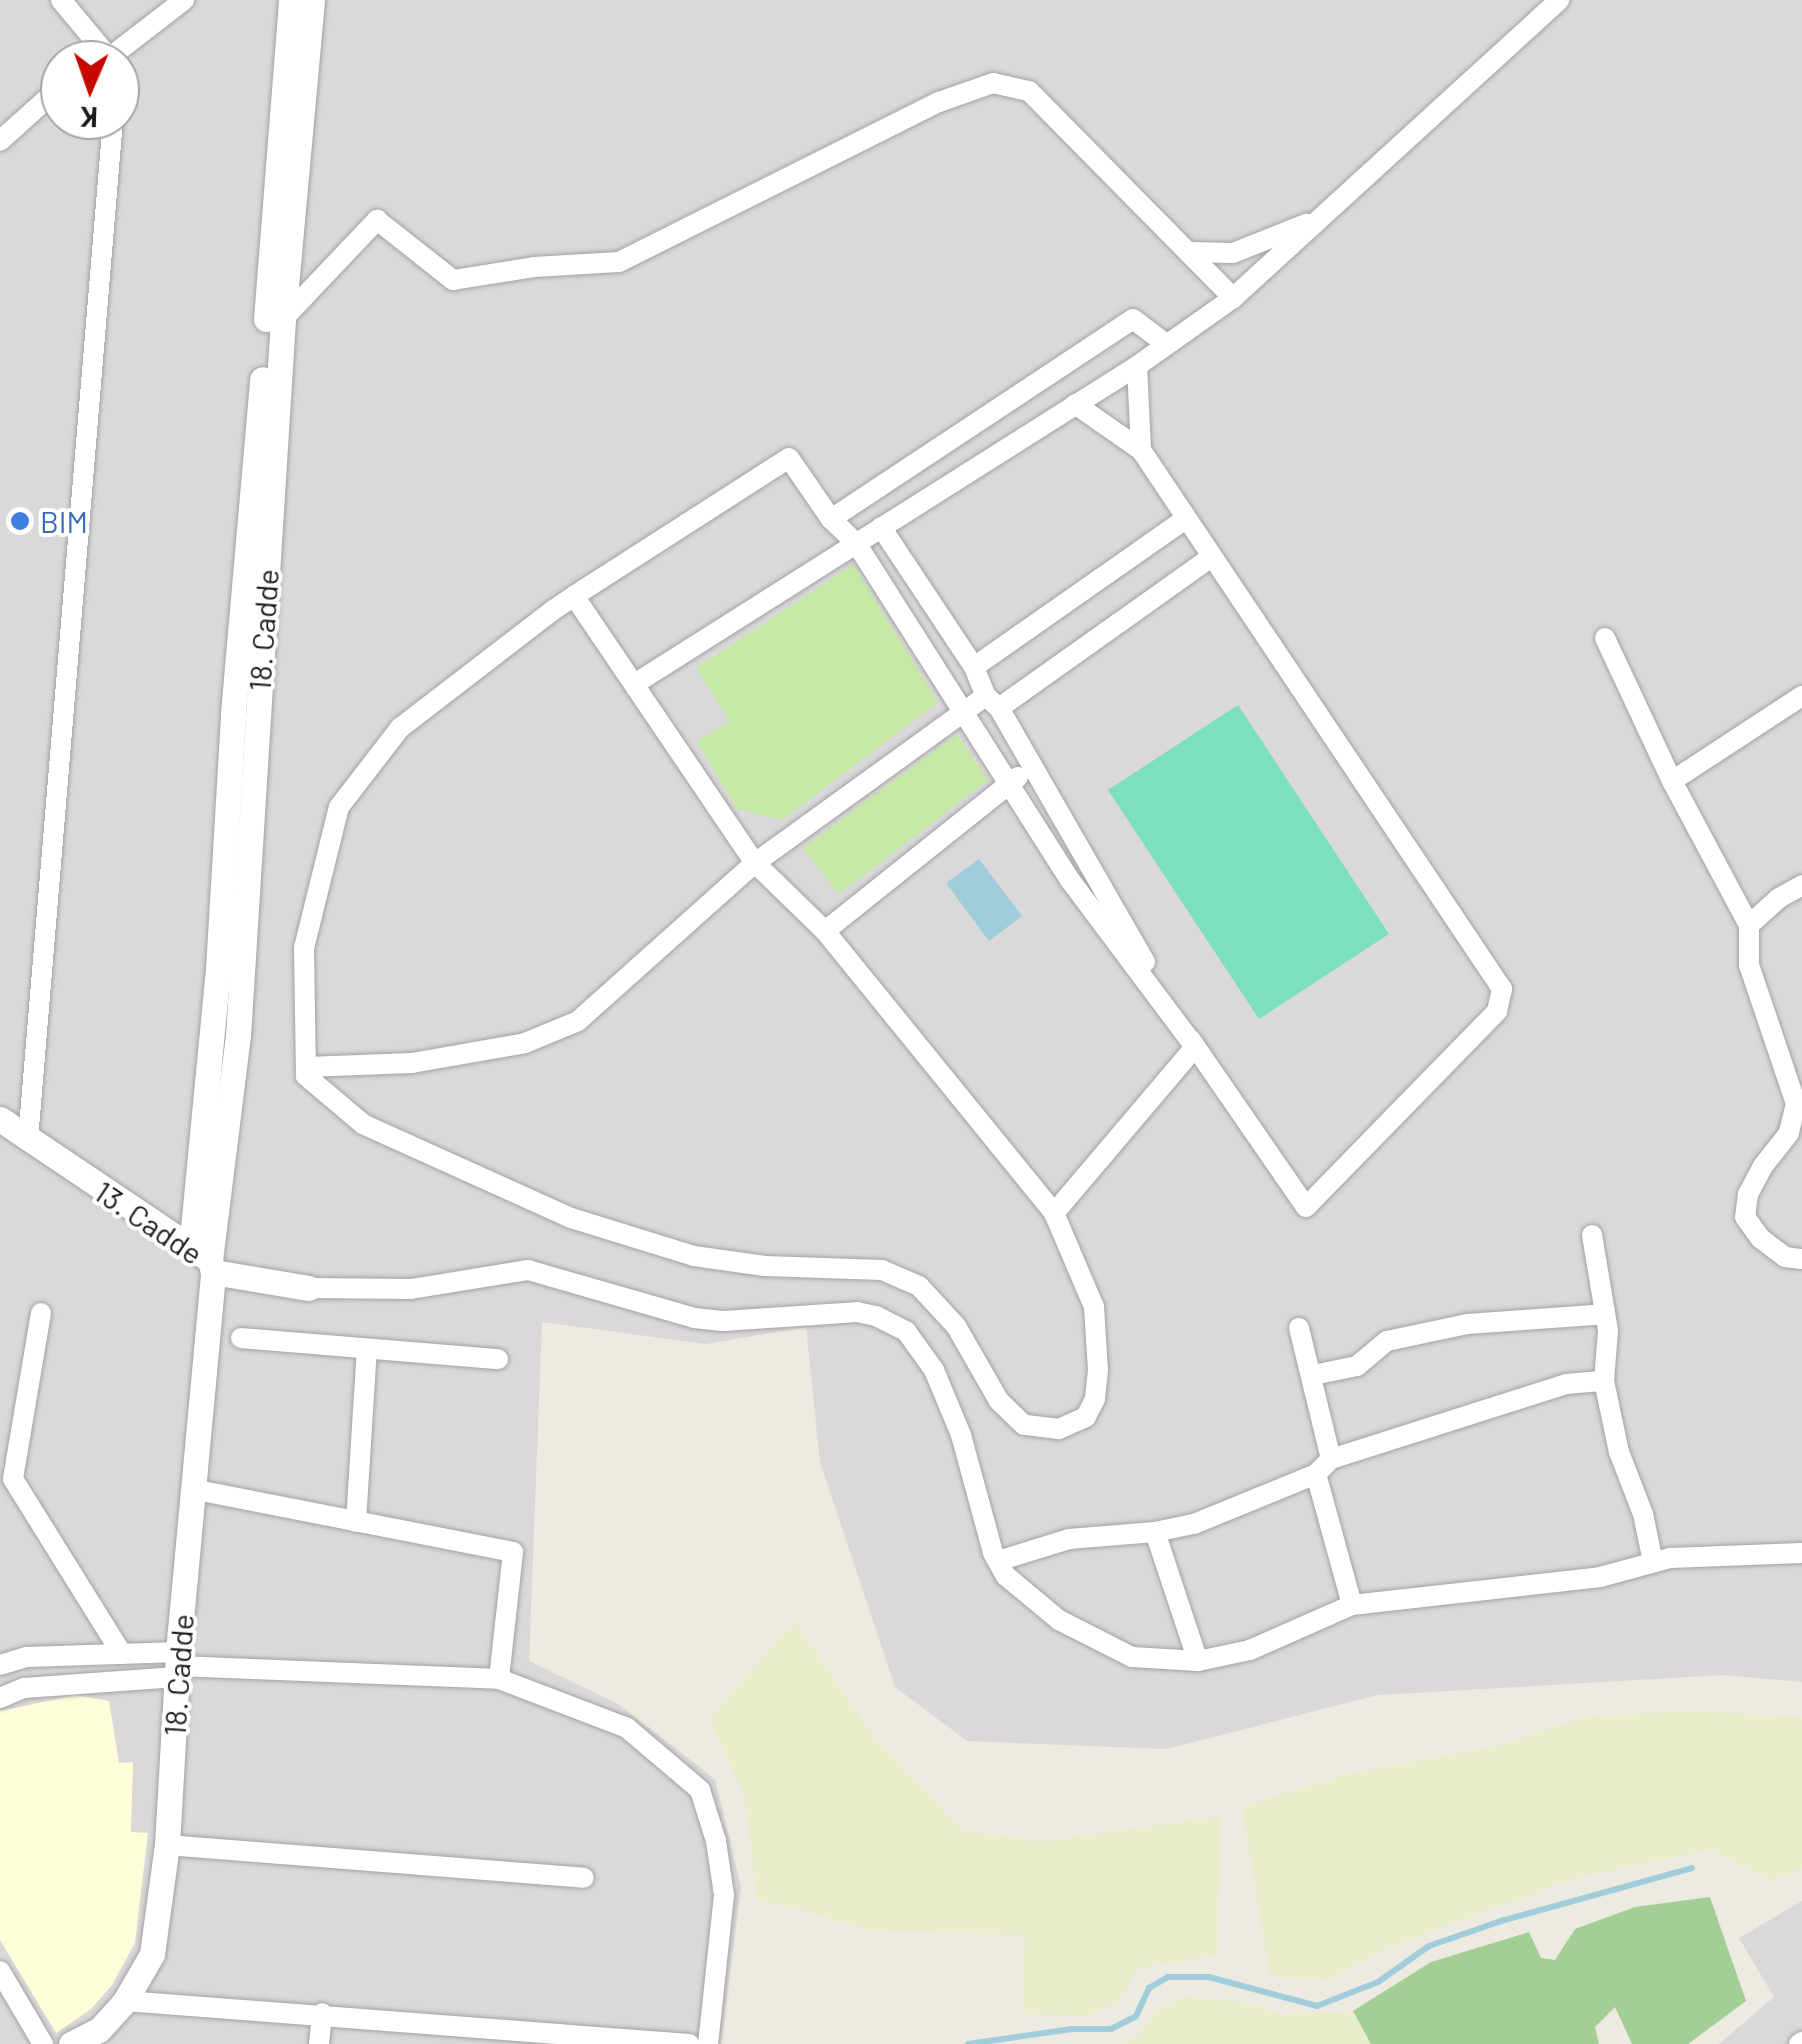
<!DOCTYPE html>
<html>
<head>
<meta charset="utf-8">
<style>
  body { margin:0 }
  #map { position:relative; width:1802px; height:2044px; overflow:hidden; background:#edeae1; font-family:Barlow,sans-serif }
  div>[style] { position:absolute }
  .residential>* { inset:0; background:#dad8d8 }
  .education>* { inset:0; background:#fdffd8 }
  .farmland>* { inset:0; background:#e9edcb }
  .grass>* { inset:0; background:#c4eaa5 }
  .forest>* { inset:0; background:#a3ce94 }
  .pitch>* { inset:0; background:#7cdfbd }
  .water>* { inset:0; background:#a0ccdc }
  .stream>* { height:6px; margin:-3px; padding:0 3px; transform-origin:3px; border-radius:3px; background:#a0ccdc }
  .roads { filter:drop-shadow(0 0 2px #a3a3a3) drop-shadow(0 0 2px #a3a3a3) }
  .minor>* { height:20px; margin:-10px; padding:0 10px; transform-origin:10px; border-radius:10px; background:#fff }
  .tertiary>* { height:25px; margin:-12.5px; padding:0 12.5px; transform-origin:12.5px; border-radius:12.5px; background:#fff }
  .dots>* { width:28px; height:28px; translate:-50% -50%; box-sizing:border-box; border:5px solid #fff; border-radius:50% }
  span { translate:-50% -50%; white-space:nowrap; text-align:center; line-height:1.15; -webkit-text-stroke:8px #fff; paint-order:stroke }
  .shop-label { font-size:30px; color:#366cbe }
  .left { translate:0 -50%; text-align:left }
  .street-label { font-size:30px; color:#1c1c1c }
  .north { position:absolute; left:40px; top:40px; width:100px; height:100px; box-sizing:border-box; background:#fff; border:2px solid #a4a4a4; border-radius:50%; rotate:182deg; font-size:28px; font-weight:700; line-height:40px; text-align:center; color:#1c1c1c }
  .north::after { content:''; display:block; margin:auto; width:35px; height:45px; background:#c70800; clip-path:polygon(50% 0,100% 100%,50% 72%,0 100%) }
</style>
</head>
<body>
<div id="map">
  <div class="residential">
    <div style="clip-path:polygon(evenodd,0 0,1802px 0,1802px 1682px,1723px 1675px,1378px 1695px,1166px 1749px,967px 1741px,895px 1687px,820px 1462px,806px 1327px,706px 1344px,542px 1322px,529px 1661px,618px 1704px,715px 1779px,741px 1887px,721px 2044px,0 2044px,0 0,60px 60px,120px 60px,120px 120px,60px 120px,60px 60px)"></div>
    <div style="clip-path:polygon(1802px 1901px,1802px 2044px,1719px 2044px,1774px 1997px,1739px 1938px)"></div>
  </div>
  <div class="education">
    <div style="clip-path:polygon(76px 1695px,109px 1701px,119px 1763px,133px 1762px,131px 1832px,148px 1833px,135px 1943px,112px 1985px,91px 2009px,56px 2033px,0 1940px,0 1711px)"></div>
  </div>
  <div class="farmland">
    <div style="clip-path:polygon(795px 1621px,872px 1734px,963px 1830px,1038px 1842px,1220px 1816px,1217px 1955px,1138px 1968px,1117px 2004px,1084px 2017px,1023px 2013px,1025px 1935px,876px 1931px,757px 1899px,744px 1796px,709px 1717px)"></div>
    <div style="clip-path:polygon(1694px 1711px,1802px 1717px,1802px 1869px,1772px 1881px,1710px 1850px,1576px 1878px,1385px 1949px,1329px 1980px,1270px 1976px,1242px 1807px,1346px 1774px,1492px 1747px,1589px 1716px)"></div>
    <div style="clip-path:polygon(1184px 1996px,1242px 2002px,1282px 2014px,1353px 2011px,1371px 2044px,1121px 2044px,1137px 2035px,1158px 2009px)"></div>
  </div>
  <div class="grass">
    <div style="clip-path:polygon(853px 565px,938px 702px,782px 820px,737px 809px,697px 741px,730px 721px,696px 668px)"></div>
    <div style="clip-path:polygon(957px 734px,988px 780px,839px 894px,803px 848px)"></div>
  </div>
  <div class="forest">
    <div style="clip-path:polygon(1710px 1897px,1746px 2001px,1688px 2044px,1632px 2044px,1615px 2007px,1595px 2027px,1599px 2044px,1371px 2044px,1353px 2011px,1431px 1962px,1529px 1932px,1541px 1958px,1555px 1960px,1575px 1929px,1635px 1907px)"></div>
  </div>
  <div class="pitch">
    <div style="clip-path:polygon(1238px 705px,1389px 934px,1259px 1019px,1108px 790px)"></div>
  </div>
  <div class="water">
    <div style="clip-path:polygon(979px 859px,1022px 916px,989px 941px,946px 883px)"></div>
  </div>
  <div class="stream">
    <div style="left:968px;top:2044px;width:105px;rotate:-8.2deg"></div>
    <div style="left:1072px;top:2029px;width:39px"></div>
    <div style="left:1111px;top:2029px;width:28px;rotate:-27deg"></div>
    <div style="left:1136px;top:2016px;width:31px;rotate:-65deg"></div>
    <div style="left:1149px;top:1988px;width:22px;rotate:-30deg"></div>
    <div style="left:1168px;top:1977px;width:41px"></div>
    <div style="left:1209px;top:1977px;width:112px;rotate:15deg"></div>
    <div style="left:1317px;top:2006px;width:66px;rotate:-21.5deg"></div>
    <div style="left:1378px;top:1982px;width:62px;rotate:-35.2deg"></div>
    <div style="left:1429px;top:1946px;width:76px;rotate:-19.1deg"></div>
    <div style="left:1501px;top:1921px;width:198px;rotate:-15.5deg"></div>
  </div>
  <div class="roads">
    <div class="minor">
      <div style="left:61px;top:0;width:78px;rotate:50.2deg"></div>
      <div style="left:109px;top:58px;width:95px;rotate:-37.7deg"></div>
      <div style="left:0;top:141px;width:81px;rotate:-42deg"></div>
      <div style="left:1190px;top:252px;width:43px;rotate:1.3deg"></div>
      <div style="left:1233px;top:253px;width:79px;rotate:-21.7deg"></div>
      <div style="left:283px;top:319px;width:137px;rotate:-46.5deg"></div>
      <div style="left:377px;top:220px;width:97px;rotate:38.3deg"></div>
      <div style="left:453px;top:280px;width:82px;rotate:-9.1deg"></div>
      <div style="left:534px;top:267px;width:85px;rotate:-3.4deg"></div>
      <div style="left:619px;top:262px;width:358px;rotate:-26.6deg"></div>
      <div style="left:939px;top:102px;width:57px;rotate:-19.4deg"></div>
      <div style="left:993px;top:83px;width:37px;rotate:13deg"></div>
      <div style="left:1029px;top:91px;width:291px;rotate:45.4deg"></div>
      <div style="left:1075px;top:404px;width:80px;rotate:34.9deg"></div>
      <div style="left:831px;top:519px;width:362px;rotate:-33.5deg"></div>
      <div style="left:1133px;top:319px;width:41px;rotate:37.1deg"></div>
      <div style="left:881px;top:527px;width:168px;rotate:56.4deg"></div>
      <div style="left:974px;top:667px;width:31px;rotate:68deg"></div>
      <div style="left:986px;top:696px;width:18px;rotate:43deg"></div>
      <div style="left:999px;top:708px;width:293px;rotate:60.1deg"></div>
      <div style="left:574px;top:596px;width:323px;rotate:55.9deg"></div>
      <div style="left:755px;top:863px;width:98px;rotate:44.2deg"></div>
      <div style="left:825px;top:931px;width:363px;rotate:50.9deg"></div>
      <div style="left:1054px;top:1213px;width:102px;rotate:66.9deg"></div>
      <div style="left:1094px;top:1307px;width:63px;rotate:86.4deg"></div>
      <div style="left:1098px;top:1370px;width:29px;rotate:96deg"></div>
      <div style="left:1095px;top:1399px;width:20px;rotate:117deg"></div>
      <div style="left:1086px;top:1417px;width:30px;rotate:156deg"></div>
      <div style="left:1059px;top:1429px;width:35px;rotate:-173deg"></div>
      <div style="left:1024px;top:1425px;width:35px;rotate:-136deg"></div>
      <div style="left:999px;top:1401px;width:86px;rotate:-119.8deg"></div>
      <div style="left:956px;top:1326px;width:54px;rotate:-132.8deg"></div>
      <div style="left:919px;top:1286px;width:40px;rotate:-156.6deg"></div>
      <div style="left:882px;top:1270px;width:117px;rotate:-178deg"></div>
      <div style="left:765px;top:1266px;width:72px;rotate:-172deg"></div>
      <div style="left:694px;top:1256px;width:129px;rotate:-162.8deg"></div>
      <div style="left:571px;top:1218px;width:228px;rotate:-155.7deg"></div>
      <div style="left:363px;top:1124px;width:75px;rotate:-139.9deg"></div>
      <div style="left:306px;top:1076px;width:128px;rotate:-90.9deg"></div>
      <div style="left:304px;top:948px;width:145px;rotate:-76.1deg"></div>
      <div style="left:339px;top:807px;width:100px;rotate:-52.3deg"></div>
      <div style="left:400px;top:728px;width:192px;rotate:-37.6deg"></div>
      <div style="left:552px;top:611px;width:27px;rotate:-34deg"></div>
      <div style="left:574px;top:596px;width:255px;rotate:-32.7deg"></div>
      <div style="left:789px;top:458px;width:74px;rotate:55.5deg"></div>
      <div style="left:831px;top:519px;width:35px;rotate:44deg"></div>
      <div style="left:856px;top:543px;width:399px;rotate:57.6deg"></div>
      <div style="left:1070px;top:880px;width:209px;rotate:53.2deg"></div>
      <div style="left:1195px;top:1047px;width:218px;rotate:130.3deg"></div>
      <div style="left:1605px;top:638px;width:158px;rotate:64.9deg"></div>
      <div style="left:1672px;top:781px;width:163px;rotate:61.9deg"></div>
      <div style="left:1749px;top:925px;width:40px;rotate:-42deg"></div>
      <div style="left:1779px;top:898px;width:26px;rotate:-29deg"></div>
      <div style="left:974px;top:667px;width:258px;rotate:-35deg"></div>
      <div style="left:636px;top:683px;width:593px;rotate:-32.32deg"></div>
      <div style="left:999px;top:708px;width:259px;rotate:-35.4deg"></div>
      <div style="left:1672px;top:781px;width:155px;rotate:-33.2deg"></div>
      <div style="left:1749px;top:925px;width:40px;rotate:90deg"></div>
      <div style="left:1749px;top:965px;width:147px;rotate:71.3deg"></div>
      <div style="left:1796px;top:1104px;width:30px;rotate:104deg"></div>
      <div style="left:1789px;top:1133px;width:42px;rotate:128.2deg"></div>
      <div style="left:1763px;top:1166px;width:32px;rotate:118deg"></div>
      <div style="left:1748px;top:1194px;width:23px;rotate:97deg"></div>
      <div style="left:1745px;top:1217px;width:26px;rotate:54deg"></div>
      <div style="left:1760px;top:1238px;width:31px;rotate:37deg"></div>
      <div style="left:1785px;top:1257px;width:17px;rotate:7deg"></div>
      <div style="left:825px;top:931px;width:247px;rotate:-38.6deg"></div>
      <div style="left:1190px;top:1039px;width:204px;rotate:55.4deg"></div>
      <div style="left:1306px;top:1207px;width:274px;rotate:-45.7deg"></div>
      <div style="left:1497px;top:1011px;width:23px;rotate:-77deg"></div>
      <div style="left:1502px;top:989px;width:649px;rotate:-123.81deg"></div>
      <div style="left:1141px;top:450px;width:84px;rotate:-92.7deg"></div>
      <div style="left:1137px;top:366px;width:118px;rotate:-35.3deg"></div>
      <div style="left:1233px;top:298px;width:442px;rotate:-42.4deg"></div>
      <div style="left:306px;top:1067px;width:106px;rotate:-2.2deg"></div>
      <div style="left:412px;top:1063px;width:115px;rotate:-10deg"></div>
      <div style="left:525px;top:1043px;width:57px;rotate:-22.5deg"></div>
      <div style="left:578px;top:1021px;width:237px;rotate:-41.8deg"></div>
      <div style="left:755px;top:863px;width:285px;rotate:-35.9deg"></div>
      <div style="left:28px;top:1140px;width:1024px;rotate:-85.24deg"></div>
      <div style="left:1592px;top:1235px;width:97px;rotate:80.5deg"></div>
      <div style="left:1608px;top:1331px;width:50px;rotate:94.6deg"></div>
      <div style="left:1604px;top:1381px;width:73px;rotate:78.1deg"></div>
      <div style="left:1619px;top:1452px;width:66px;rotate:68.8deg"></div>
      <div style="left:1643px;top:1514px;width:49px;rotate:78.2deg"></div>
      <div style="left:309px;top:1288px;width:102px;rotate:0.6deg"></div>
      <div style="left:411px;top:1289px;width:119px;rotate:-9.2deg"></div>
      <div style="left:528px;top:1270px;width:173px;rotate:16.1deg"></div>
      <div style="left:694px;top:1318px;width:29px;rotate:6deg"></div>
      <div style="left:723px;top:1321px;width:134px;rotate:-3.8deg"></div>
      <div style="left:857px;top:1312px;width:19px;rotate:12deg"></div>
      <div style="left:876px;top:1316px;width:34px;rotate:27deg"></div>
      <div style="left:906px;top:1331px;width:48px;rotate:54.3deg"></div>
      <div style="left:934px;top:1370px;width:70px;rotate:67.4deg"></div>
      <div style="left:961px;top:1435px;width:122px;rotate:74.8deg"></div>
      <div style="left:993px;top:1553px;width:26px;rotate:61deg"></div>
      <div style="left:1006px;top:1576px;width:69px;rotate:39.7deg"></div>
      <div style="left:1059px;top:1620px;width:82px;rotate:26.9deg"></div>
      <div style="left:1132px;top:1657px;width:66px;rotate:3.5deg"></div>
      <div style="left:1198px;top:1661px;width:53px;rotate:-11.9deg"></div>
      <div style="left:1250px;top:1650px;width:111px;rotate:-23.8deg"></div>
      <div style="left:1352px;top:1605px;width:250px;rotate:-6.4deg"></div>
      <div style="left:1600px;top:1577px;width:73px;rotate:-15.2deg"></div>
      <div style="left:1670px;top:1558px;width:132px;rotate:-2.2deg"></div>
      <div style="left:41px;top:1313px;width:168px;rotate:99.6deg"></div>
      <div style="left:13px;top:1479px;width:206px;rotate:58.1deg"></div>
      <div style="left:1299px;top:1328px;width:135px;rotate:76.3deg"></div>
      <div style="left:241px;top:1338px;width:258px;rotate:4.7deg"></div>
      <div style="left:1313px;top:1375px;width:45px;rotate:-11.6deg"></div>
      <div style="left:1357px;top:1366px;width:39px;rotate:-40deg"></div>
      <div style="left:1387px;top:1341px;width:82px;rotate:-12deg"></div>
      <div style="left:1467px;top:1324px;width:138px;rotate:-4.1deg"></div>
      <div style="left:1316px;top:1474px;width:136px;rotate:74.6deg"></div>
      <div style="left:192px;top:1489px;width:327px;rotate:11.1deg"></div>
      <div style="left:513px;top:1552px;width:128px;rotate:96.3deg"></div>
      <div style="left:356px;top:1522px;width:173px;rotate:-86.4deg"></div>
      <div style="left:1155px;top:1532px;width:136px;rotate:71.6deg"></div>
      <div style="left:998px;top:1561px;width:74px;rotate:-17.2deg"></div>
      <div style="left:1069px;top:1539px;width:86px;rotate:-4.7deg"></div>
      <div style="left:1155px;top:1532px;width:40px;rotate:-12deg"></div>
      <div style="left:1194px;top:1524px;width:132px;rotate:-22.3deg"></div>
      <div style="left:1316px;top:1474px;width:21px;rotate:-45deg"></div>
      <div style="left:1331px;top:1459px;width:247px;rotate:-17.7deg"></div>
      <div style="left:1566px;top:1384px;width:38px;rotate:-5deg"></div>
      <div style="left:0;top:1665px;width:28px;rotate:-17deg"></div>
      <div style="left:27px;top:1657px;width:151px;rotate:-1.9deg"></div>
      <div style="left:178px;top:1666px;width:321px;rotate:2.3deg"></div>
      <div style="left:499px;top:1679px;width:137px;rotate:20.9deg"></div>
      <div style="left:627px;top:1728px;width:96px;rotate:40.3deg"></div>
      <div style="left:700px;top:1790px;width:53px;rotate:72.6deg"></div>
      <div style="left:716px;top:1841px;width:55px;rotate:81.6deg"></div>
      <div style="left:724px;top:1895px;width:150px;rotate:96.1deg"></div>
      <div style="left:0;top:1698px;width:26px;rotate:-23deg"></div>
      <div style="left:24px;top:1688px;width:153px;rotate:-4.1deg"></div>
      <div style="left:167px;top:1845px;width:418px;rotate:4.5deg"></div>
      <div style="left:0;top:1971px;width:85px;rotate:59.5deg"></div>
      <div style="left:125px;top:2001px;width:566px;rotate:4.36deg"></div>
      <div style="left:319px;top:2044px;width:31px;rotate:-84deg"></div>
      <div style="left:1799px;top:2044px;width:4px;rotate:-34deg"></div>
    </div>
    <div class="tertiary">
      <div style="left:266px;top:319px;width:320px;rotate:-85.5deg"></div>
      <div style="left:0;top:1119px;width:253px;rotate:33.9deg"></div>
      <div style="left:210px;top:1260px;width:12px;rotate:76deg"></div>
      <div style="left:213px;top:1272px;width:97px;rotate:9.5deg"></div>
      <div style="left:191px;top:1249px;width:281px;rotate:-84.5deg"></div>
      <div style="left:218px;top:969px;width:256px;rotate:-86.6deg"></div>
      <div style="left:233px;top:713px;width:335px;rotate:-85deg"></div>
      <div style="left:210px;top:1260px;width:226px;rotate:-82.9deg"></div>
      <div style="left:238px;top:1036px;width:718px;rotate:-86.41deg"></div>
      <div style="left:283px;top:319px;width:320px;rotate:-84.8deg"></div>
      <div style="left:71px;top:2044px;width:31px;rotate:-27deg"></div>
      <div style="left:99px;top:2030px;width:39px;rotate:-48deg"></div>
      <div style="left:125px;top:2001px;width:54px;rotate:-60.1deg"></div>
      <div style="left:152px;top:1954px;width:110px;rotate:-82.2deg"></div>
      <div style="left:167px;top:1845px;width:193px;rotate:-86.7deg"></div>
      <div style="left:178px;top:1652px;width:382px;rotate:-84.7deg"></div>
    </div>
  </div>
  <div class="dots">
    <div style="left:20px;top:521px;background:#3f7fe0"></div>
  </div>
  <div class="shop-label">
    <span class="left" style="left:40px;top:521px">BIM</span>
  </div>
  <div class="street-label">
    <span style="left:263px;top:630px;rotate:-86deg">18. Cadde</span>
    <span style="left:149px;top:1222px;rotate:34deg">13. Cadde</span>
    <span style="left:178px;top:1675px;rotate:-86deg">18. Cadde</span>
  </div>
  <div class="north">K</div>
</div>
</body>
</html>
